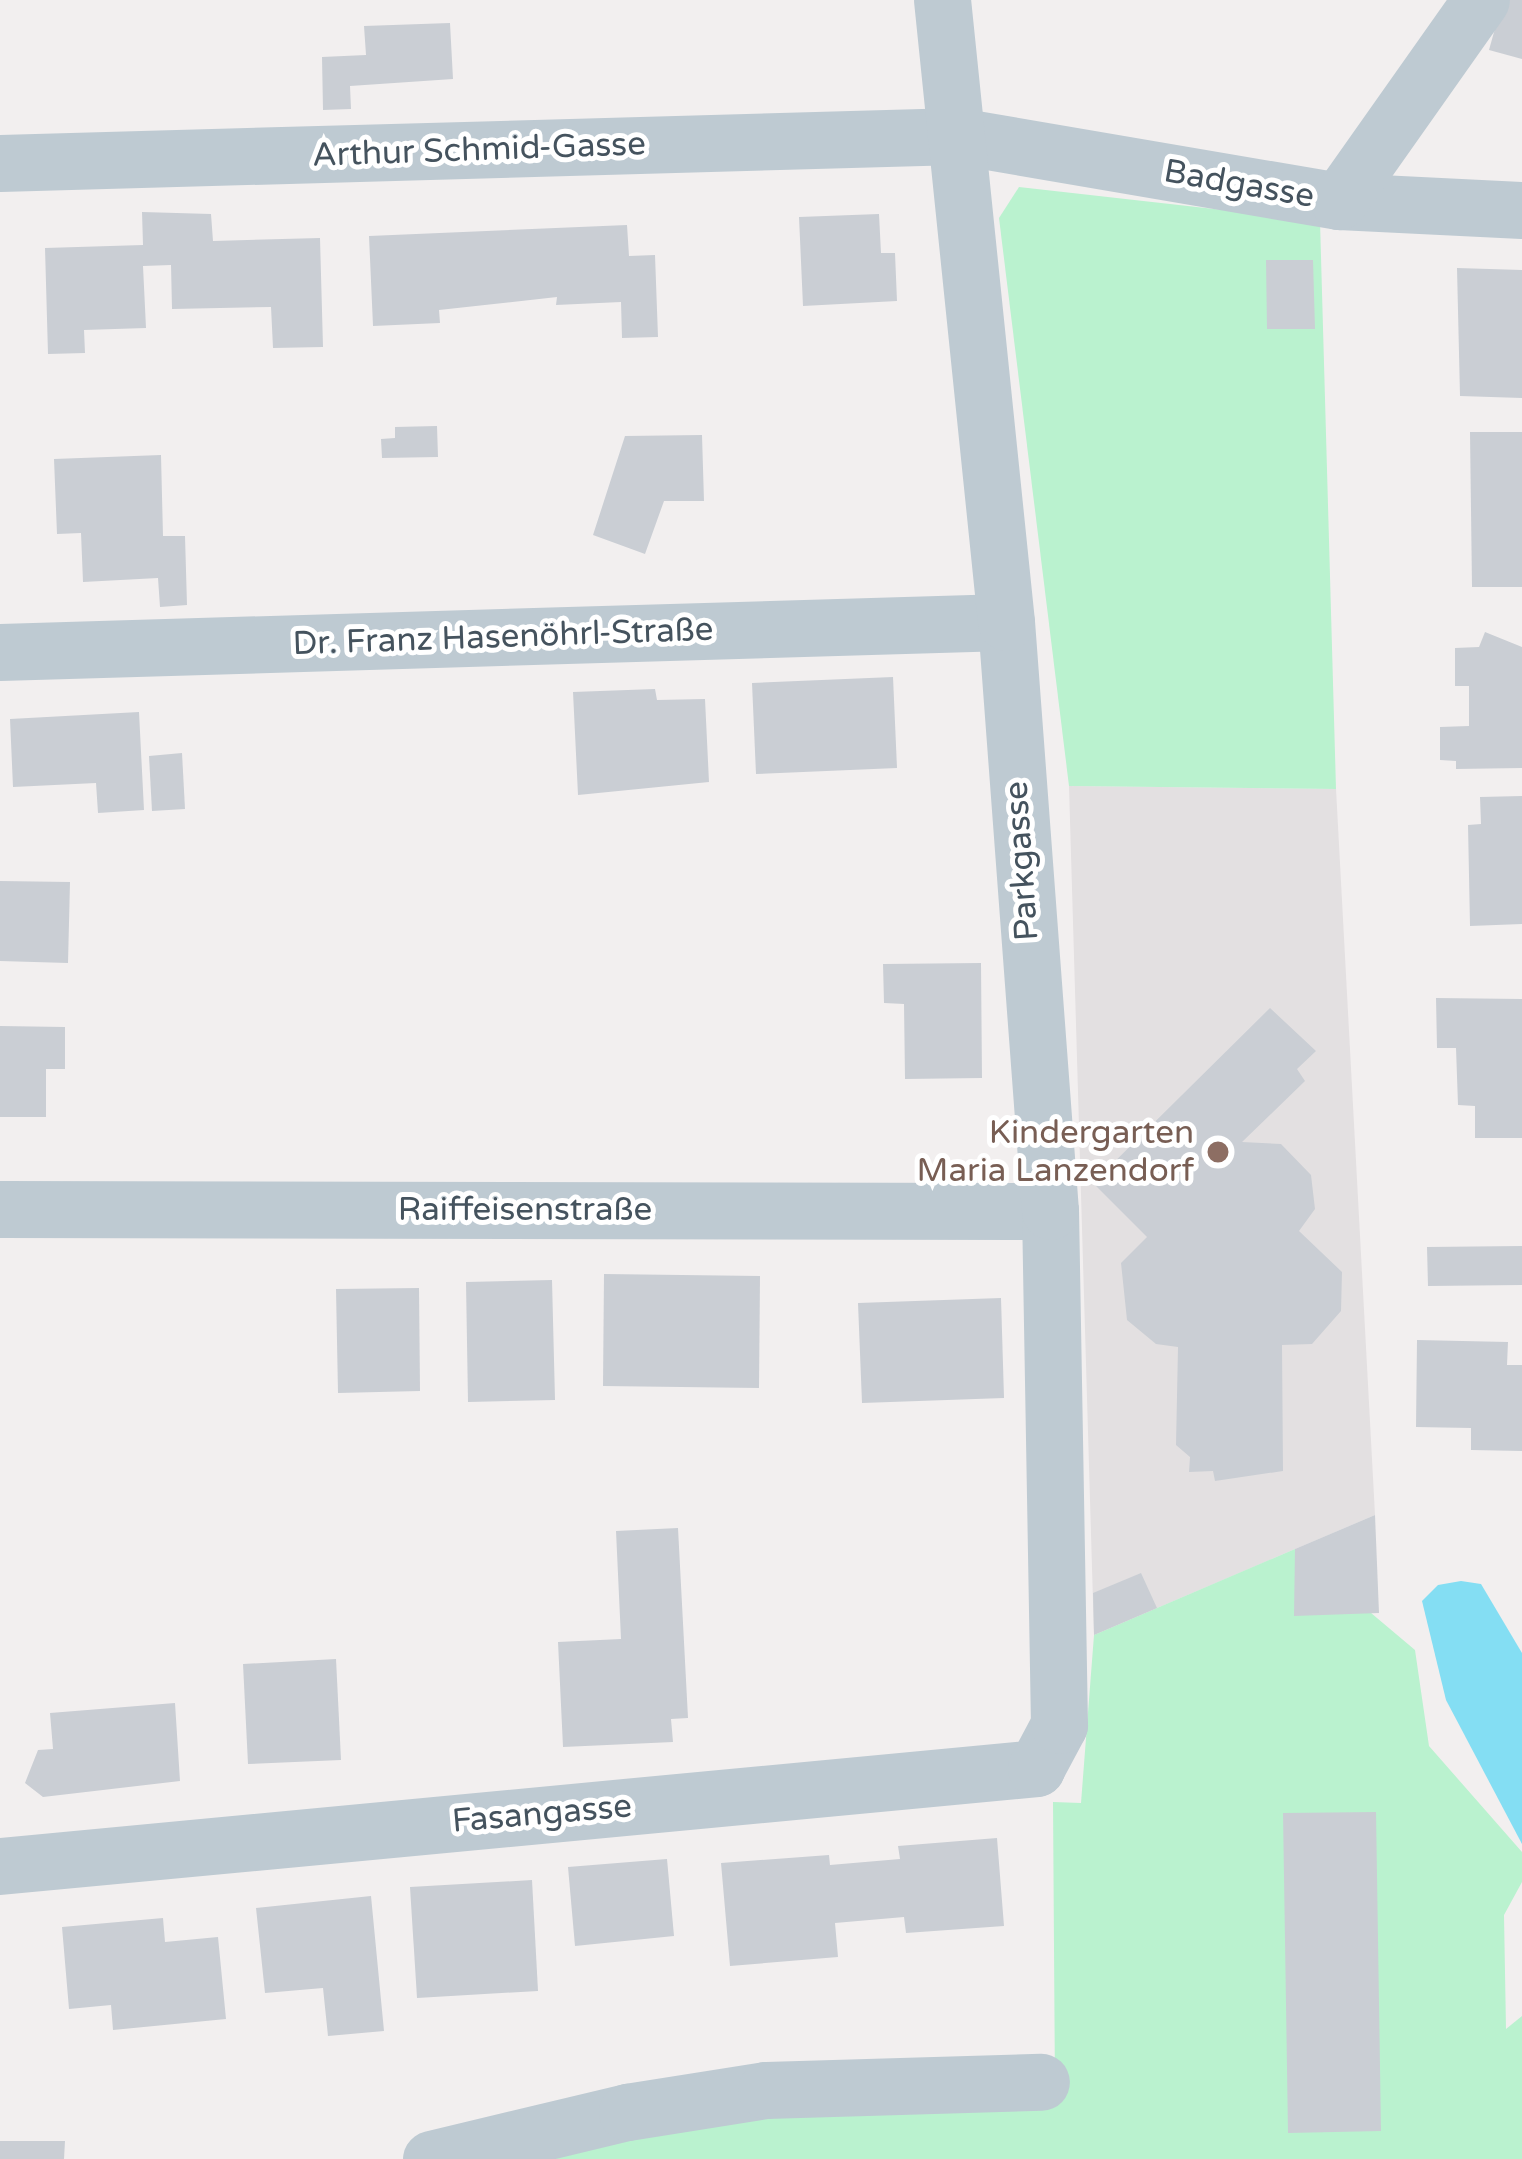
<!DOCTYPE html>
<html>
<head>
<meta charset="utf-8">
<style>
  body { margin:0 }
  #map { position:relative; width:1522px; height:2159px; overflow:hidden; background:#f2efef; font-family:"Varela Round",sans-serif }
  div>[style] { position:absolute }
  .education>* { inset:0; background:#e3e0e1 }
  .green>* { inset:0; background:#baf2cf }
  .water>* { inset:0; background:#84def3 }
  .building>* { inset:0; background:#caced4 }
  .minor>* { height:57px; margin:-28.5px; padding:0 28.5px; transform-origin:28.5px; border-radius:28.5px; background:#becad2 }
  .dots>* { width:33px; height:33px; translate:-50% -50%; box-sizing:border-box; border:6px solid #fff; border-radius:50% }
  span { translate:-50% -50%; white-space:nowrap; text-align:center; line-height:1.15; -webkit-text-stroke:10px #fff; paint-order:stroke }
  .street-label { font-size:33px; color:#45535e }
  .education-label { font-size:33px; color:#785e54 }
  .right { translate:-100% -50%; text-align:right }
</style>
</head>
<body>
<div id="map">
  <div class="education">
    <div style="clip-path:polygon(1069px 786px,1336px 789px,1375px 1515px,1094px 1635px)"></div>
  </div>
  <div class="green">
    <div style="clip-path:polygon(1019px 187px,1320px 221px,1336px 789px,1069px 786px,999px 218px)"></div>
    <div style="clip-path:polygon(1295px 1549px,1415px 1650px,1429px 1746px,1522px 1852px,1522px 1882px,1504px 1915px,1506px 2029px,1522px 2016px,1522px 2159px,500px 2159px,618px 2122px,1055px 2091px,1053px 1802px,1081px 1803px,1094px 1635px)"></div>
  </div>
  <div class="water">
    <div style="clip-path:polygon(1461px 1581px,1481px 1584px,1522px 1653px,1522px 1844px,1446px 1700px,1422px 1601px,1438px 1585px)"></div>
  </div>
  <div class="building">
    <div style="clip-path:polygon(1503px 0,1522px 0,1522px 59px,1489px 50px)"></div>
    <div style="clip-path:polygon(450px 23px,453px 79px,350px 86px,351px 109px,323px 110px,322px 57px,366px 55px,364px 26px)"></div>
    <div style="clip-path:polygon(142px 212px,211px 214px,213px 241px,320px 238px,323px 347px,273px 348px,271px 307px,172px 309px,171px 265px,143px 266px,146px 328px,84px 330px,85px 353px,48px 354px,45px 248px,143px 245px)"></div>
    <div style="clip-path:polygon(879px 214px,881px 253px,895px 253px,897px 301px,803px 306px,799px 217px)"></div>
    <div style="clip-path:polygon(627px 225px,629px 256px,655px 255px,658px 337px,622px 338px,621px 302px,556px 305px,557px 297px,439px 310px,440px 323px,373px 326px,369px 236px)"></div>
    <div style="clip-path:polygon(1266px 260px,1313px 260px,1315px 329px,1267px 329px)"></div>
    <div style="clip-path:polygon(1457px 268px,1522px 270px,1522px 398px,1460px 396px)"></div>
    <div style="clip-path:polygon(437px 426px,438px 457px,382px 458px,381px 439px,395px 438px,395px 427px)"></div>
    <div style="clip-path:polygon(1470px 432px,1522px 432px,1522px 587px,1472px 587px)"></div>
    <div style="clip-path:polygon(702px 435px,704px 501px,664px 501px,645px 554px,593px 535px,625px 436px)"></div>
    <div style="clip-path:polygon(161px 455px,163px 536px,185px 536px,187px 605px,160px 607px,158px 578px,83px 582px,81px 533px,57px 534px,54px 459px)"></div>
    <div style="clip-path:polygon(1485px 632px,1522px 647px,1522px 768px,1456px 769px,1456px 761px,1440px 760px,1440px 727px,1469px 726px,1469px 686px,1455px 686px,1455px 648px,1479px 647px)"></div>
    <div style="clip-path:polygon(893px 677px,897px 768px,756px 774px,752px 683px)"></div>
    <div style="clip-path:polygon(655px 689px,657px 700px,705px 699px,709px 782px,578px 795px,573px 692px)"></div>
    <div style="clip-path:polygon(139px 712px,144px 810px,98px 813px,96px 783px,13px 787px,10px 719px)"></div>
    <div style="clip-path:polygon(182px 753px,185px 809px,152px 811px,149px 756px)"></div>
    <div style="clip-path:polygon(1522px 796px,1522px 924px,1470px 926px,1468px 825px,1481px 824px,1480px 797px)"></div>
    <div style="clip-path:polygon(0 881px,70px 882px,68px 963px,0 961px)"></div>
    <div style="clip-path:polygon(981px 963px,982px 1078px,905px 1079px,904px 1004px,884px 1003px,883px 964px)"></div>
    <div style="clip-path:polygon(1436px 998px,1522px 999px,1522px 1138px,1475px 1138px,1475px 1106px,1458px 1105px,1456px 1048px,1437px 1048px)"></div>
    <div style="clip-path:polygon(1270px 1008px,1316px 1051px,1297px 1069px,1305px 1081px,1242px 1142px,1281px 1144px,1311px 1175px,1315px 1209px,1299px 1231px,1342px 1272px,1341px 1311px,1312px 1344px,1282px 1345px,1283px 1471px,1215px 1481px,1213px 1471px,1189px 1472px,1190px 1457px,1176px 1445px,1178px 1347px,1156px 1344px,1127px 1320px,1121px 1263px,1147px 1237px,1093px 1183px)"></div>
    <div style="clip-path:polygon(0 1026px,65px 1027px,65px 1069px,46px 1069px,46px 1117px,0 1117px)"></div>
    <div style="clip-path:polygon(1522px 1246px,1522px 1285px,1428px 1286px,1427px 1247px)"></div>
    <div style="clip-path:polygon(604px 1274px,760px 1276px,759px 1388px,603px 1386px)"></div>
    <div style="clip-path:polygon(552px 1280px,555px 1400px,468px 1402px,466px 1282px)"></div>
    <div style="clip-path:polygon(419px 1288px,420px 1391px,338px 1393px,336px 1289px)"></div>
    <div style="clip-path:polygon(1001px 1298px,1004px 1398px,862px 1403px,858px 1303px)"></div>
    <div style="clip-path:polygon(1417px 1340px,1508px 1342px,1507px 1365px,1522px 1365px,1522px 1451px,1471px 1450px,1471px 1428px,1416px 1427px)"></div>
    <div style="clip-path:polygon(1375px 1515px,1379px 1613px,1294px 1616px,1295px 1549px)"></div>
    <div style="clip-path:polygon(678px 1528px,688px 1718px,671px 1719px,673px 1742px,563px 1747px,558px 1642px,621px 1639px,616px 1531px)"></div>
    <div style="clip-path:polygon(1141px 1573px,1157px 1608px,1094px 1635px,1093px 1593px)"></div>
    <div style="clip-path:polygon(336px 1659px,341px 1760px,248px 1764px,243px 1664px)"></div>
    <div style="clip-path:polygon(175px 1703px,180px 1781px,43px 1797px,25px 1783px,38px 1750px,53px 1749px,50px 1713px)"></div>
    <div style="clip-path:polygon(1376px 1812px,1381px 2131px,1288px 2133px,1283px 1813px)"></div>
    <div style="clip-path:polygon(997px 1838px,1004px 1926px,906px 1933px,904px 1917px,835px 1923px,838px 1957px,730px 1966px,721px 1863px,829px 1855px,830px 1865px,900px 1859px,898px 1846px)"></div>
    <div style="clip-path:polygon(667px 1859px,674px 1936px,575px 1946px,568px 1867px)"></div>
    <div style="clip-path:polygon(532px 1880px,538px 1991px,417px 1998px,410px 1887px)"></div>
    <div style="clip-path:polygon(371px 1896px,384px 2031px,328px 2036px,323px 1988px,265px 1993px,256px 1908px)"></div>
    <div style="clip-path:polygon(163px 1918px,165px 1942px,218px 1937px,226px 2019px,113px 2030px,111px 2005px,69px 2009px,62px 1927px)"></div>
    <div style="clip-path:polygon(0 2141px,65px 2141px,64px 2159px,0 2159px)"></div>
  </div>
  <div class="minor">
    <div style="left:0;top:163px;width:958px;rotate:-1.61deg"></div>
    <div style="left:958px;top:136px;width:387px;rotate:9.7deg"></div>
    <div style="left:1339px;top:201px;width:183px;rotate:2.8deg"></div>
    <div style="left:1339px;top:201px;width:246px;rotate:-54.8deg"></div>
    <div style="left:0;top:652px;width:1006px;rotate:-1.71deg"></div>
    <div style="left:0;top:1209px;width:1050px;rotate:0.11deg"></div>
    <div style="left:0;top:1866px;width:1041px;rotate:-5.4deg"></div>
    <div style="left:1036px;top:1768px;width:49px;rotate:-61.9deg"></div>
    <div style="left:1059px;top:1725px;width:514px;rotate:-91deg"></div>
    <div style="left:1050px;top:1211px;width:591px;rotate:-94.27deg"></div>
    <div style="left:1006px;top:622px;width:625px;rotate:-95.87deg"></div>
    <div style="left:431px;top:2159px;width:202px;rotate:-13.5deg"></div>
    <div style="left:627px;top:2112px;width:141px;rotate:-9deg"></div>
    <div style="left:766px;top:2090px;width:275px;rotate:-1.7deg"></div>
  </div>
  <div class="dots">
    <div style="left:1218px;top:1152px;background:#8d6e63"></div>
  </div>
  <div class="street-label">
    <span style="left:479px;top:150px;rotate:-2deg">Arthur Schmid-Gasse</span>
    <span style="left:1239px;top:184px;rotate:10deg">Badgasse</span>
    <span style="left:503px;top:637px;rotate:-2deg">Dr. Franz Hasenöhrl-Straße</span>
    <span style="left:1022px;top:861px;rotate:-94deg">Parkgasse</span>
    <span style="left:525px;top:1210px">Raiffeisenstraße</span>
    <span style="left:542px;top:1814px;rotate:-5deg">Fasangasse</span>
  </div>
  <div class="education-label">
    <span class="right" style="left:1194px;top:1152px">Kindergarten<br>Maria Lanzendorf</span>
  </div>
</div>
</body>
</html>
